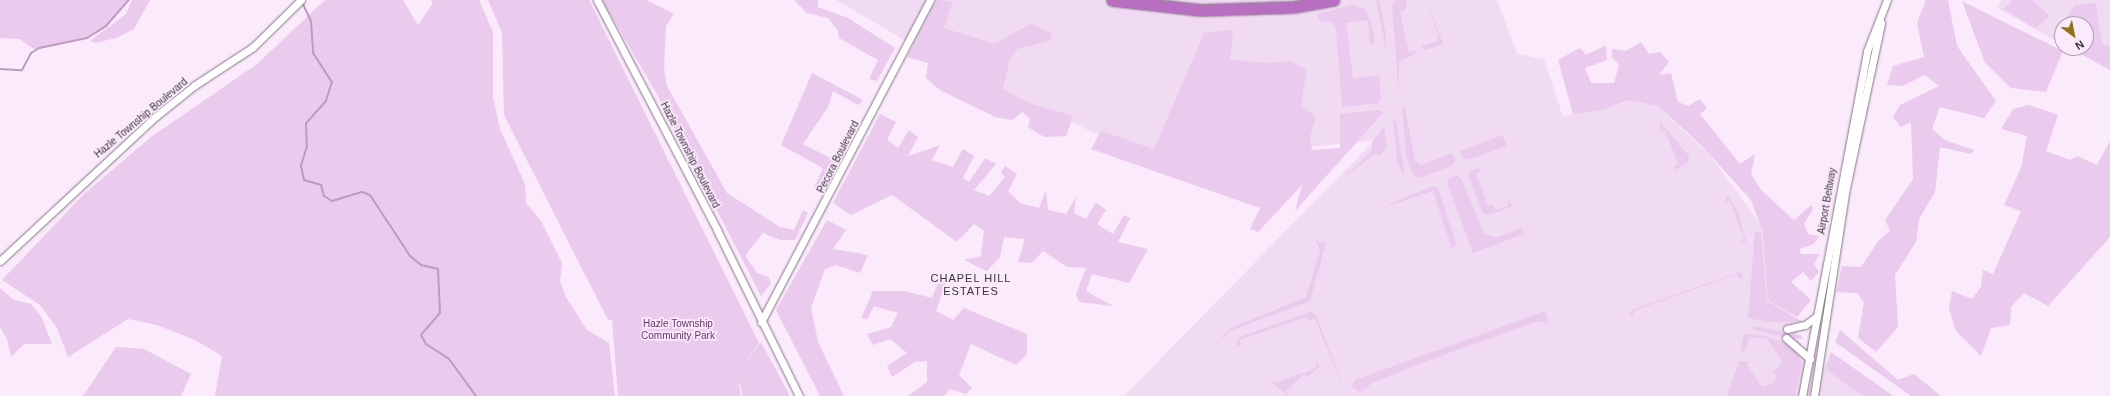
<!DOCTYPE html>
<html>
<head>
<meta charset="utf-8">
<style>
  body { margin:0 }
  #map { position:relative; width:2110px; height:396px; overflow:hidden; background:#fbe9fc; font-family:Helvetica,sans-serif }
  div>[style] { position:absolute }
  .built>* { inset:0; background:#f1dbf3 }
  .green>* { inset:0; background:#eacaed }
  .stream>* { height:2px; margin:-1px; padding:0 1px; transform-origin:1px; border-radius:1px; background:#be9cc1 }
  .roads { filter:drop-shadow(0 0 1px #857586) drop-shadow(0 0 1px #857586) }
  .minor>* { height:7px; margin:-3.5px; padding:0 3.5px; transform-origin:3.5px; border-radius:3.5px; background:#fff }
  .highway>* { height:11px; margin:-5.5px; padding:0 5.5px; transform-origin:5.5px; border-radius:5.5px; background:#b96fc1 }
  span { translate:-50% -50%; white-space:nowrap; text-align:center; line-height:1.15; -webkit-text-stroke:3.5px #fbe9fc; paint-order:stroke }
  .street-label { font-size:10px; color:#3b343b }
  .park-label { font-size:10px; color:#633768 }
  .neighbourhood-label { font-size:11px; color:#3b343b; letter-spacing:1px }
  .north { position:absolute; left:2054px; top:16px; width:40px; height:40px; box-sizing:border-box; background:#fbe9fc; border:1px solid #aea1af; border-radius:50%; rotate:148deg; font-size:11px; font-weight:700; line-height:16px; text-align:center; color:#3b343b }
  .north::after { content:''; display:block; margin:auto; width:14px; height:18px; background:#8c7417; clip-path:polygon(50% 0,100% 100%,50% 72%,0 100%) }
</style>
</head>
<body>
<div id="map">
  <div class="built">
    <div style="clip-path:polygon(836px 0,1497px 0,1517px 54px,1544px 59px,1563px 117px,1641px 91px,1710px 155px,1761px 225px,1805px 358px,1864px 387px,1873px 396px,1124px 396px,1375px 140px,1163px 162px,971px 79px)"></div>
    <div style="clip-path:polygon(2001px 0,2110px 0,2110px 70px,2070px 48px,2086px 48px,2086px 24px,2062px 24px,2062px 44px,1997px 8px)"></div>
  </div>
  <div class="green">
    <div style="clip-path:polygon(0 0,129px 0,106px 26px,87px 38px,35px 50px,20px 39px,0 38px)"></div>
    <div style="clip-path:polygon(132px 0,150px 0,134px 29px,116px 38px,95px 43px,90px 41px,126px 14px)"></div>
    <div style="clip-path:polygon(325px 0,403px 0,418px 25px,433px 3px,431px 0,479px 0,493px 32px,493px 97px,500px 129px,525px 184px,526px 203px,541px 221px,562px 263px,560px 281px,566px 297px,587px 330px,609px 343px,615px 396px,215px 396px,222px 356px,195px 340px,157px 325px,128px 319px,68px 357px,57px 328px,40px 305px,2px 280px,84px 194px,151px 137px,257px 64px)"></div>
    <div style="clip-path:polygon(488px 0,589px 0,759px 343px,737px 374px,761px 342px,790px 396px,743px 396px,738px 378px,741px 396px,618px 396px,612px 320px,608px 320px,504px 115px,502px 33px)"></div>
    <div style="clip-path:polygon(602px 0,647px 0,674px 14px,666px 26px,664px 68px,667px 86px,727px 193px,780px 227px,794px 230px,803px 210px,808px 213px,795px 240px,780px 240px,763px 233px,747px 253px,746px 257px,757px 273px,769px 277px,771px 284px,761px 296px,658px 96px)"></div>
    <div style="clip-path:polygon(794px 0,818px 0,818px 7px,848px 18px,895px 48px,877px 81px,869px 79px,878px 60px,839px 38px,838px 31px,828px 18px,807px 13px)"></div>
    <div style="clip-path:polygon(937px 0,953px 2px,944px 28px,995px 44px,1031px 23px,1052px 34px,1050px 41px,1017px 49px,1010px 59px,1003px 89px,1029px 103px,1073px 116px,1066px 136px,1044px 137px,1028px 127px,1030px 119px,1022px 112px,1012px 120px,995px 117px,940px 90px,926px 78px,928px 63px,907px 57px)"></div>
    <div style="clip-path:polygon(1379px 0,1386px 34px,1386px 49px,1376px 1px)"></div>
    <div style="clip-path:polygon(1395px 0,1407px 0,1405px 10px,1400px 12px,1409px 52px,1416px 50px,1415px 54px,1399px 61px,1399px 94px,1392px 6px)"></div>
    <div style="clip-path:polygon(1427px 0,1443px 44px,1425px 50px,1421px 46px,1436px 42px,1438px 35px)"></div>
    <div style="clip-path:polygon(1926px 0,1948px 0,1957px 46px,1996px 101px,1984px 118px,1940px 107px,1932px 129px,1945px 140px,1974px 150px,1971px 154px,1940px 147px,1935px 192px,1919px 219px,1916px 242px,1895px 275px,1898px 327px,1876px 352px,1858px 338px,1864px 302px,1857px 293px,1836px 292px,1842px 266px,1861px 267px,1879px 240px,1890px 231px,1885px 220px,1913px 179px,1911px 122px,1901px 127px,1893px 117px,1900px 105px,1939px 86px,1924px 75px,1903px 86px,1887px 85px,1893px 66px,1924px 57px,1917px 23px)"></div>
    <div style="clip-path:polygon(2013px 0,2032px 0,2050px 16px,2035px 28px,2004px 9px)"></div>
    <div style="clip-path:polygon(1962px 1px,2063px 51px,2046px 92px,2011px 88px,1985px 63px)"></div>
    <div style="clip-path:polygon(2096px 3px,2100px 35px,2103px 44px,2110px 46px,2110px 70px,2070px 48px,2086px 48px,2086px 24px,2062px 24px,2062px 44px,2052px 38px,2075px 5px)"></div>
    <div style="clip-path:polygon(1352px 5px,1365px 9px,1371px 21px,1375px 43px,1370px 44px,1368px 20px,1346px 23px,1353px 78px,1379px 76px,1381px 99px,1379px 103px,1342px 107px,1336px 28px,1332px 23px,1319px 21px,1317px 14px)"></div>
    <div style="clip-path:polygon(1233px 30px,1230px 60px,1267px 63px,1290px 61px,1307px 70px,1301px 105px,1316px 117px,1310px 137px,1312px 150px,1340px 148px,1340px 114px,1380px 110px,1383px 113px,1295px 211px,1302px 185px,1258px 232px,1250px 229px,1260px 208px,1091px 149px,1101px 131px,1154px 149px,1204px 33px)"></div>
    <div style="clip-path:polygon(1641px 42px,1649px 54px,1660px 52px,1669px 62px,1659px 75px,1671px 73px,1678px 102px,1688px 106px,1700px 99px,1707px 108px,1700px 114px,1740px 164px,1755px 154px,1751px 174px,1761px 190px,1794px 220px,1811px 205px,1813px 209px,1804px 224px,1808px 234px,1819px 236px,1814px 244px,1799px 249px,1801px 254px,1820px 254px,1814px 264px,1819px 272px,1811px 281px,1803px 272px,1791px 282px,1811px 300px,1797px 317px,1768px 300px,1763px 232px,1751px 200px,1702px 146px,1658px 106px,1628px 100px,1602px 110px,1573px 114px,1558px 60px,1580px 48px,1586px 55px,1606px 45px,1607px 60px,1585px 68px,1591px 83px,1614px 83px,1619px 65px,1612px 57px,1612px 49px,1626px 51px)"></div>
    <div style="clip-path:polygon(812px 73px,863px 100px,858px 105px,833px 91px,828px 107px,803px 144px,838px 162px,822px 192px,814px 188px,823px 168px,781px 145px)"></div>
    <div style="clip-path:polygon(2029px 105px,2058px 115px,2046px 151px,2070px 160px,2077px 156px,2097px 165px,2110px 141px,2110px 237px,2048px 306px,2024px 293px,2011px 307px,2010px 325px,1991px 328px,1981px 356px,1956px 331px,1949px 309px,1952px 291px,1972px 299px,1981px 287px,1983px 270px,1993px 274px,2021px 211px,2004px 205px,2021px 168px,2027px 136px,2001px 129px,2013px 109px)"></div>
    <div style="clip-path:polygon(1402px 106px,1405px 107px,1415px 161px,1421px 165px,1452px 153px,1455px 161px,1452px 166px,1420px 178px,1413px 175px,1406px 155px)"></div>
    <div style="clip-path:polygon(880px 114px,896px 122px,887px 140px,898px 148px,909px 130px,918px 137px,908px 156px,940px 145px,932px 160px,953px 167px,963px 149px,974px 156px,963px 178px,969px 182px,985px 158px,996px 164px,974px 190px,989px 196px,1005px 177px,1001px 172px,1005px 166px,1017px 174px,1008px 191px,1020px 203px,1039px 208px,1046px 190px,1048px 210px,1066px 214px,1076px 197px,1074px 213px,1086px 219px,1096px 202px,1106px 210px,1097px 224px,1113px 234px,1124px 215px,1130px 218px,1118px 242px,1148px 249px,1129px 283px,1092px 274px,1086px 291px,1113px 306px,1079px 302px,1076px 294px,1086px 268px,1067px 267px,1043px 251px,1032px 263px,1018px 262px,1025px 239px,1004px 237px,1000px 257px,987px 271px,964px 260px,981px 256px,984px 231px,974px 224px,957px 242px,892px 195px,851px 215px,833px 203px)"></div>
    <div style="clip-path:polygon(1393px 119px,1396px 121px,1405px 178px,1397px 161px)"></div>
    <div style="clip-path:polygon(1660px 122px,1689px 156px,1688px 162px,1675px 170px,1673px 167px,1678px 164px,1665px 130px,1660px 132px)"></div>
    <div style="clip-path:polygon(1384px 127px,1387px 145px,1381px 156px,1375px 154px,1345px 176px,1372px 151px,1372px 142px)"></div>
    <div style="clip-path:polygon(1503px 135px,1507px 146px,1468px 160px,1463px 158px,1460px 151px)"></div>
    <div style="clip-path:polygon(1479px 167px,1481px 171px,1476px 173px,1488px 206px,1493px 205px,1496px 210px,1509px 205px,1508px 199px,1513px 206px,1489px 215px,1482px 212px,1468px 174px)"></div>
    <div style="clip-path:polygon(1457px 175px,1462px 180px,1484px 234px,1497px 237px,1522px 228px,1524px 234px,1473px 253px,1447px 183px,1449px 178px)"></div>
    <div style="clip-path:polygon(1433px 186px,1438px 188px,1456px 244px,1448px 250px,1451px 246px,1433px 191px,1378px 209px)"></div>
    <div style="clip-path:polygon(1726px 197px,1729px 197px,1737px 210px,1746px 242px,1740px 243px,1744px 239px,1730px 201px,1725px 202px)"></div>
    <div style="clip-path:polygon(827px 220px,846px 230px,833px 249px,868px 255px,860px 273px,836px 265px,825px 269px,811px 308px,818px 342px,844px 396px,820px 396px,776px 310px)"></div>
    <div style="clip-path:polygon(1755px 231px,1761px 233px,1767px 301px,1803px 322px,1770px 322px,1748px 318px)"></div>
    <div style="clip-path:polygon(1314px 236px,1320px 243px,1325px 241px,1326px 243px,1310px 301px,1230px 331px,1216px 344px,1229px 329px,1306px 297px,1320px 250px)"></div>
    <div style="clip-path:polygon(1740px 272px,1743px 276px,1740px 279px,1737px 274px,1633px 311px,1634px 317px,1629px 316px,1632px 310px)"></div>
    <div style="clip-path:polygon(940px 278px,947px 279px,936px 311px,953px 320px,964px 308px,1027px 334px,1027px 354px,1016px 365px,971px 344px,959px 375px,972px 388px,966px 394px,950px 389px,944px 396px,908px 396px,927px 382px,927px 361px,915px 362px,892px 377px,887px 366px,907px 353px,890px 339px,873px 345px,867px 334px,891px 327px,898px 313px,874px 306px,867px 319px,861px 318px,873px 291px,905px 291px,932px 298px)"></div>
    <div style="clip-path:polygon(0 288px,14px 300px,31px 304px,42px 318px,52px 344px,24px 344px,11px 357px,7px 339px,0 327px)"></div>
    <div style="clip-path:polygon(1545px 311px,1549px 324px,1538px 321px,1438px 357px,1372px 383px,1363px 391px,1359px 392px,1352px 387px,1354px 380px,1363px 377px)"></div>
    <div style="clip-path:polygon(1311px 312px,1316px 315px,1347px 396px,1315px 319px,1309px 321px,1306px 317px,1239px 340px,1241px 345px,1237px 346px,1237px 338px)"></div>
    <div style="clip-path:polygon(1754px 326px,1800px 335px,1804px 339px,1786px 338px,1753px 329px)"></div>
    <div style="clip-path:polygon(1840px 330px,1898px 380px,1914px 374px,1941px 396px,1911px 396px,1835px 342px)"></div>
    <div style="clip-path:polygon(1747px 334px,1766px 336px,1795px 347px,1802px 363px,1795px 396px,1727px 396px,1739px 361px,1749px 362px,1747px 365px,1762px 387px,1774px 382px,1777px 376px,1774px 372px,1769px 374px,1780px 366px,1781px 359px,1767px 339px,1750px 337px,1744px 351px,1741px 352px,1743px 337px)"></div>
    <div style="clip-path:polygon(116px 347px,144px 349px,191px 374px,181px 396px,83px 396px)"></div>
    <div style="clip-path:polygon(1831px 352px,1892px 395px,1893px 396px,1863px 396px,1848px 386px,1825px 368px)"></div>
    <div style="clip-path:polygon(1316px 363px,1320px 366px,1308px 377px,1304px 374px,1286px 391px,1288px 396px,1270px 381px,1275px 383px,1316px 368px)"></div>
  </div>
  <div class="stream">
    <div style="left:302px;top:2px;width:21px;rotate:65deg"></div>
    <div style="left:311px;top:21px;width:32px;rotate:86deg"></div>
    <div style="left:313px;top:53px;width:35px;rotate:57deg"></div>
    <div style="left:332px;top:82px;width:20px;rotate:108deg"></div>
    <div style="left:326px;top:101px;width:30px;rotate:132deg"></div>
    <div style="left:306px;top:123px;width:23px;rotate:88deg"></div>
    <div style="left:307px;top:146px;width:21px;rotate:107deg"></div>
    <div style="left:301px;top:166px;width:14px;rotate:78deg"></div>
    <div style="left:304px;top:180px;width:18px;rotate:16deg"></div>
    <div style="left:321px;top:185px;width:11px;rotate:75deg"></div>
    <div style="left:324px;top:196px;width:9px;rotate:32deg"></div>
    <div style="left:332px;top:201px;width:31px;rotate:-17deg"></div>
    <div style="left:362px;top:192px;width:9px;rotate:21deg"></div>
    <div style="left:370px;top:195px;width:73px;rotate:56.7deg"></div>
    <div style="left:410px;top:256px;width:14px;rotate:39deg"></div>
    <div style="left:421px;top:265px;width:17px;rotate:13deg"></div>
    <div style="left:438px;top:269px;width:44px;rotate:87.4deg"></div>
    <div style="left:440px;top:313px;width:29px;rotate:131deg"></div>
    <div style="left:421px;top:335px;width:10px;rotate:61deg"></div>
    <div style="left:426px;top:344px;width:27px;rotate:33deg"></div>
    <div style="left:449px;top:359px;width:46px;rotate:53.9deg"></div>
    <div style="left:0;top:69px;width:22px;rotate:3deg"></div>
    <div style="left:22px;top:70px;width:19px;rotate:-62deg"></div>
    <div style="left:31px;top:53px;width:9px;rotate:-32deg"></div>
    <div style="left:39px;top:48px;width:49px;rotate:-11.8deg"></div>
    <div style="left:87px;top:38px;width:22px;rotate:-32deg"></div>
    <div style="left:106px;top:26px;width:35px;rotate:-49deg"></div>
  </div>
  <div class="roads">
    <div class="minor">
      <div style="left:597px;top:0;width:259px;rotate:62.4deg"></div>
      <div style="left:717px;top:230px;width:185px;rotate:63.7deg"></div>
      <div style="left:0;top:261px;width:212px;rotate:-42.9deg"></div>
      <div style="left:155px;top:117px;width:51px;rotate:-38.7deg"></div>
      <div style="left:195px;top:85px;width:69px;rotate:-33.2deg"></div>
      <div style="left:253px;top:47px;width:67px;rotate:-44.4deg"></div>
      <div style="left:761px;top:322px;width:364px;rotate:-62.3deg"></div>
      <div style="left:1787px;top:329px;width:18px;rotate:-13deg"></div>
      <div style="left:1805px;top:325px;width:15px;rotate:-37deg"></div>
      <div style="left:1786px;top:338px;width:32px;rotate:41deg"></div>
      <div style="left:1802px;top:396px;width:351px;rotate:-79.3deg"></div>
      <div style="left:1867px;top:51px;width:55px;rotate:-68.6deg"></div>
      <div style="left:1814px;top:396px;width:210px;rotate:-81.3deg"></div>
      <div style="left:1846px;top:188px;width:169px;rotate:-78deg"></div>
    </div>
    <div class="highway">
      <div style="left:1112px;top:0;width:89px;rotate:6.5deg"></div>
      <div style="left:1200px;top:10px;width:93px;rotate:-1.8deg"></div>
      <div style="left:1293px;top:7px;width:41px;rotate:-9.9deg"></div>
    </div>
  </div>
  <div class="street-label">
    <span style="left:141px;top:118px;rotate:-40deg">Hazle Township Boulevard</span>
    <span style="left:690px;top:155px;rotate:63deg">Hazle Township Boulevard</span>
    <span style="left:838px;top:157px;rotate:-63deg">Pecora Boulevard</span>
    <span style="left:1827px;top:201px;rotate:-80deg">Airport Beltway</span>
  </div>
  <div class="park-label">
    <span style="left:678px;top:329px">Hazle Township<br>Community Park</span>
  </div>
  <div class="neighbourhood-label">
    <span style="left:971px;top:285px">CHAPEL HILL<br>ESTATES</span>
  </div>
  <div class="north">N</div>
</div>
</body>
</html>
